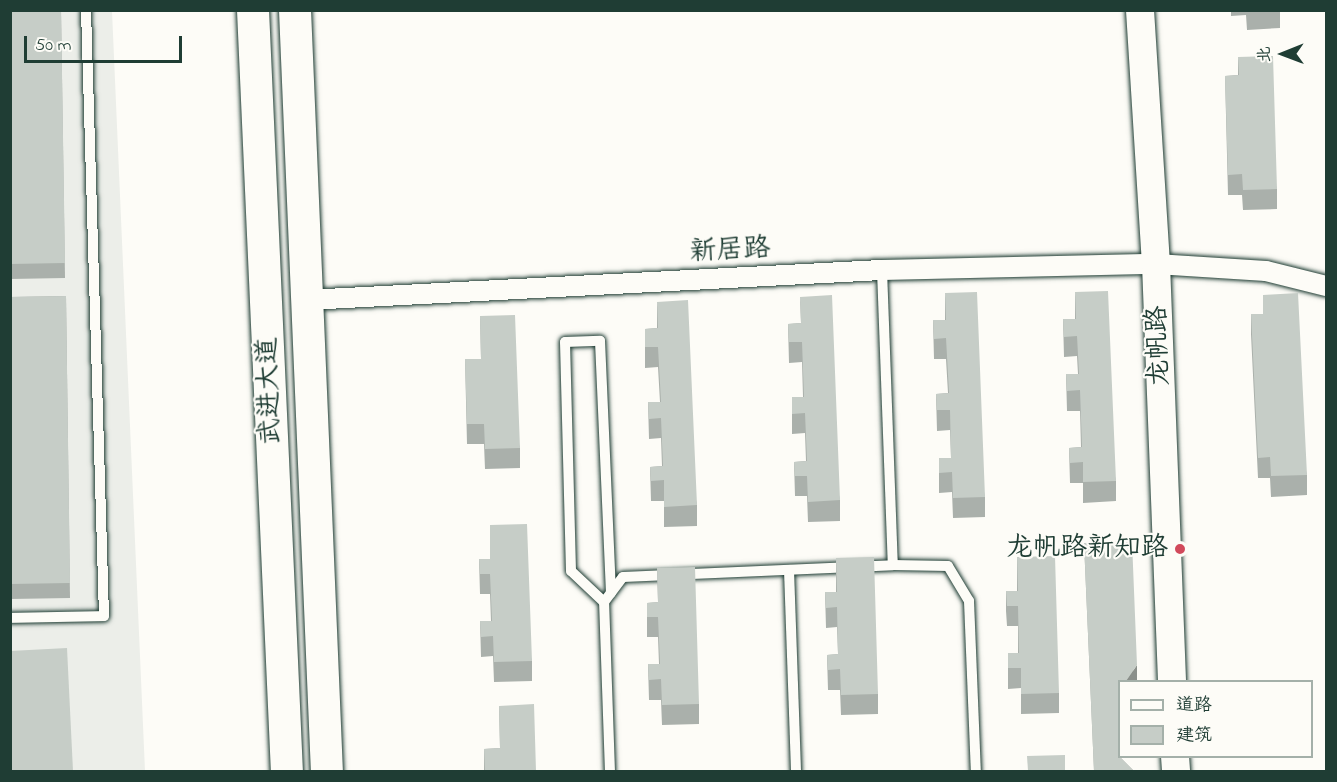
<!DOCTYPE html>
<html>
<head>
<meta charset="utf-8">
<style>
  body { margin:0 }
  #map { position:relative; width:1337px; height:782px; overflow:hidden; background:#fdfcf7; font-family:"Indie Flower","LXGW WenKai TC",sans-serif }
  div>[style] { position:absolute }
  .built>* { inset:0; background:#eceee9 }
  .roads { filter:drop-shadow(0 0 2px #1f3d34) drop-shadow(0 0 2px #1f3d34) }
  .lane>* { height:10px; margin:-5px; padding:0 5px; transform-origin:5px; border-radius:5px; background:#fdfcf7 }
  .street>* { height:20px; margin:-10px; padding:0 10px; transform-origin:10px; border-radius:10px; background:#fdfcf7 }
  .secondary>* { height:28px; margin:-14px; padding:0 14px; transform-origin:14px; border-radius:14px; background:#fdfcf7 }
  .primary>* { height:32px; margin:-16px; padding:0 16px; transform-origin:16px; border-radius:16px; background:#fdfcf7 }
  .wall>* { inset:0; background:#aab0ab }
  .shaded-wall>* { inset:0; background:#8b908b }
  .building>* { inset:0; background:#c6cdc7 }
  .dots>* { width:16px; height:16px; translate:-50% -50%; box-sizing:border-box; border:3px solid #fdfcf7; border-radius:50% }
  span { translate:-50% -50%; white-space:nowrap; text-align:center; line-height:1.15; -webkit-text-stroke:4.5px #fdfcf7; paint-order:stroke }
  .street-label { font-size:27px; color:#1f3d34 }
  .poi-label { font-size:27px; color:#1f3d34 }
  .right { translate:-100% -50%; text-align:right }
  .frame { position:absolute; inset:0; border:12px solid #1f3d34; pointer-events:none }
  .legend { position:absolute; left:1118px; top:680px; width:195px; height:78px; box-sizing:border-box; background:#fdfcf7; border:2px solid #a4b0a9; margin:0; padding:8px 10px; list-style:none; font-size:18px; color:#1f3d34 }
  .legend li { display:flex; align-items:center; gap:12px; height:30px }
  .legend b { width:30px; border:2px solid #a4b0a9 }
  .north { position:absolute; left:1253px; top:24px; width:60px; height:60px; -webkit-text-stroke:4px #fdfcf7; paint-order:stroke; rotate:269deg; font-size:16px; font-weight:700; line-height:24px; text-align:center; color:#1f3d34 }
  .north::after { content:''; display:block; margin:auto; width:21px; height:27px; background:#1f3d34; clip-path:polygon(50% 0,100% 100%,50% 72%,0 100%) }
  .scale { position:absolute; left:24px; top:36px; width:158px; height:27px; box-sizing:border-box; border:3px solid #1f3d34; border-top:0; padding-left:8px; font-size:18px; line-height:21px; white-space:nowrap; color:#1f3d34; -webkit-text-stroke:4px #fdfcf7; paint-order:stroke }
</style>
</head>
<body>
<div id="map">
  <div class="built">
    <div style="clip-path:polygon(10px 11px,112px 11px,145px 771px,11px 771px)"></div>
  </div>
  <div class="roads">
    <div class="lane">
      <div style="left:882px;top:270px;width:295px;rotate:87.9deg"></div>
      <div style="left:789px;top:570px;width:202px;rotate:88deg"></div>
      <div style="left:604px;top:602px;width:45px;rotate:-136.8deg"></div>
      <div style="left:571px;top:571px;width:229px;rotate:-91.5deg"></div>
      <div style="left:565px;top:342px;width:35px;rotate:-2deg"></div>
      <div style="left:600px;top:341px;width:252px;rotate:87.5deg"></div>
      <div style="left:10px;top:618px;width:94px;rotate:-1.2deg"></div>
      <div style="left:104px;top:616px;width:606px;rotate:-91.7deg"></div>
      <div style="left:610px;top:772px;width:170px;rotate:-92deg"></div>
      <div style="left:604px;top:602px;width:31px;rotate:-53deg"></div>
      <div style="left:623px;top:577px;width:270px;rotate:-2.5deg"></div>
      <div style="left:893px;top:565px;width:55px;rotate:1deg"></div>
      <div style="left:948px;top:566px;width:41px;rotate:59deg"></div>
      <div style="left:969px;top:601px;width:171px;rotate:87.7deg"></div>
    </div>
    <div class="street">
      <div style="left:307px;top:300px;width:576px;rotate:-2.99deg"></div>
      <div style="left:882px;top:270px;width:274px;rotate:-1.3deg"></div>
      <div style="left:1156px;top:264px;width:110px;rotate:3.6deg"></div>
      <div style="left:1266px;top:271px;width:62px;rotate:14deg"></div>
    </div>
    <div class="secondary">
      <div style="left:1140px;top:10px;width:255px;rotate:86.4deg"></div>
      <div style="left:1156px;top:264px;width:418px;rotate:87.8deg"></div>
      <div style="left:1175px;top:756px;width:16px;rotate:86deg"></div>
    </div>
    <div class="primary">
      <div style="left:253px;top:10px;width:763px;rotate:87.45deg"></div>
      <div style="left:295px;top:10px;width:763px;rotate:87.6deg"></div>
    </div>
  </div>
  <div class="wall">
    <div style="clip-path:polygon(10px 10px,61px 10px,65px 278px,10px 279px)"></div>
    <div style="clip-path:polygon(1231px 10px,1280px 10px,1280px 28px,1247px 30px,1246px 15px,1231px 16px)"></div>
    <div style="clip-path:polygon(1238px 57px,1277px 189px,1277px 209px,1243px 210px,1242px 195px,1228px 195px,1225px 76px,1238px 75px)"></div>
    <div style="clip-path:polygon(1075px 292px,1116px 481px,1116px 501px,1083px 503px,1083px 483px,1070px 483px,1069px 448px,1081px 447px,1080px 411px,1067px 411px,1066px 374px,1078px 374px,1077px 356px,1064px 357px,1063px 319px,1075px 319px)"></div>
    <div style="clip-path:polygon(945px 293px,985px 497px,985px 517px,953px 518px,952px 492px,939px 493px,939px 458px,951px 458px,950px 430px,937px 431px,936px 394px,948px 393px,946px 359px,934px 359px,933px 320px,945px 320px)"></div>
    <div style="clip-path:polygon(1263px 295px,1307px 475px,1307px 495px,1271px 497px,1270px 478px,1258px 478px,1251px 334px,1251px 314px,1263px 314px)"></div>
    <div style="clip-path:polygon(66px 296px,70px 598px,10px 599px,10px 297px)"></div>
    <div style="clip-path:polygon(800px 297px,840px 500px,840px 521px,808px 522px,807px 496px,795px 496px,794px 462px,806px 461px,805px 433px,792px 434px,792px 397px,803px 397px,802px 362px,789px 363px,788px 324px,801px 323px)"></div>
    <div style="clip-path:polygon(657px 302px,697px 505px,697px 526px,664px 527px,664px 501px,651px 501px,650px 467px,662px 466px,661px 438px,649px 439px,648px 402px,660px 402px,658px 367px,645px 368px,645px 329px,657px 328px)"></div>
    <div style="clip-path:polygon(480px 316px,520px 448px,520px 468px,485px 469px,484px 444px,467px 444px,465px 359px,481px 359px)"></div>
    <div style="clip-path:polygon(490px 525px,532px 661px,532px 681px,494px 682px,493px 656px,481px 657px,480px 621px,491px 621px,490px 594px,480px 594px,479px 559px,490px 559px)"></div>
    <div style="clip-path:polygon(1084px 543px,1137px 680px,1119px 681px,1119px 756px,1134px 771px,1094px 771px)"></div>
    <div style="clip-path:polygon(1017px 557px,1059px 693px,1059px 713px,1021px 714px,1021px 688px,1008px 689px,1008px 653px,1018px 653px,1018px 626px,1007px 626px,1006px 611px,1006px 591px,1017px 591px)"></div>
    <div style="clip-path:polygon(836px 558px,878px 694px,878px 714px,841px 715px,840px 690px,828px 690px,827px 655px,838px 654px,837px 627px,826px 628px,825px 592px,836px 592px)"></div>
    <div style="clip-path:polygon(657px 568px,699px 704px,699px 724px,662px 725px,661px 700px,649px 700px,648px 664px,659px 664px,658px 637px,647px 637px,647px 603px,658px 602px)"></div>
    <div style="clip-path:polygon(499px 706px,536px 771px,484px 771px,484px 749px,500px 748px)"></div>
  </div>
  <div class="shaded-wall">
    <div style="clip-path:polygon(1137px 665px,1137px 680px,1136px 681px,1126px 681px)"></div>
  </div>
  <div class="building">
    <div style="clip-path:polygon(10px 10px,61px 10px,65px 263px,10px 264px)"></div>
    <div style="clip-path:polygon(1273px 56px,1277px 189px,1243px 190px,1242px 174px,1228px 175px,1225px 76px,1239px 75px,1238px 57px)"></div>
    <div style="clip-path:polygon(1108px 291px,1116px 481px,1083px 482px,1083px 462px,1070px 463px,1069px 448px,1082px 447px,1080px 390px,1067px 391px,1066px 374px,1079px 374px,1077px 336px,1064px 337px,1063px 319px,1076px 319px,1075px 292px)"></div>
    <div style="clip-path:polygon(977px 292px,985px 497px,953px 498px,952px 472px,939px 473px,939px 458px,951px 458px,950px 410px,937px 410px,936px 394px,949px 393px,946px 338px,934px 339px,933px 320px,946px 320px,945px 293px)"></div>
    <div style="clip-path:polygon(1298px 293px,1307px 475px,1271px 476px,1270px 457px,1258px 458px,1251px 314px,1263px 314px,1263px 295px)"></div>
    <div style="clip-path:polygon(832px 295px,840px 500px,808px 502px,807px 476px,795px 476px,794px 462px,807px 461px,805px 413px,792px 414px,792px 397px,804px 397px,802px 342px,789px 342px,788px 324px,801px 323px,800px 297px)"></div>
    <div style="clip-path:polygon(66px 296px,70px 583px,10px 584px,10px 297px)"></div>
    <div style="clip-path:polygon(688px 300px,697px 505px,664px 507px,664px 480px,651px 481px,650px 467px,663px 466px,661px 418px,649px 419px,648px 402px,661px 402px,658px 347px,645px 347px,645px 329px,658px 328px,657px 302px)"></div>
    <div style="clip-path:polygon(515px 315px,520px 448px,485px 449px,484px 424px,467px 424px,465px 359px,481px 359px,480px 316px)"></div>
    <div style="clip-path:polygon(527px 524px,532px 661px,494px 662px,493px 636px,481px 637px,480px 621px,492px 621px,490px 574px,480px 574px,479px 559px,490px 559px,490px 525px)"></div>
    <div style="clip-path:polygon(1132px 541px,1137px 665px,1126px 681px,1119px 681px,1119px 691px,1118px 693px,1119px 756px,1134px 771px,1094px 771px,1084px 543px)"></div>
    <div style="clip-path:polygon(1055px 556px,1059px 693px,1021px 694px,1021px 668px,1008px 668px,1008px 653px,1019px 653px,1018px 606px,1007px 606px,1006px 591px,1018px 591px,1017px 557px)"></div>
    <div style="clip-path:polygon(874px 557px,878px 694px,841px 695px,840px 669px,828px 670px,827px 655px,838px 654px,837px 607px,826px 608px,825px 592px,837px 592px,836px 558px)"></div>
    <div style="clip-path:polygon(695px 567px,699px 704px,662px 705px,661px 679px,649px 680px,648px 664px,660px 664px,658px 617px,647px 617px,647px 603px,658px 602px,657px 568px)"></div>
    <div style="clip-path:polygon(67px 648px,73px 771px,10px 771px,10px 651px)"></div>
    <div style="clip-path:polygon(534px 704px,536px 771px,485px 771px,484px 749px,500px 748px,499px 706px)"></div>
    <div style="clip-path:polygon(1065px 755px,1065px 771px,1028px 771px,1027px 756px)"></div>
  </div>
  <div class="dots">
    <div style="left:1180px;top:549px;background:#d1495b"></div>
  </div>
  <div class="street-label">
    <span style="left:730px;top:251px;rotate:-3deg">新居路</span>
    <span style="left:1159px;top:346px;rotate:-92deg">龙帆路</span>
    <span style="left:270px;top:391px;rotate:-92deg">武进大道</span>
  </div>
  <div class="poi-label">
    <span class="right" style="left:1168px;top:549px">龙帆路新知路</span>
  </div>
  <div class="frame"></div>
  <ul class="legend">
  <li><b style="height:8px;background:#fdfcf7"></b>道路</li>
  <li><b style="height:16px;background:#c6cdc7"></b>建筑</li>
  </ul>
  <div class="north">北</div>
  <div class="scale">50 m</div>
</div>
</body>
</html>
